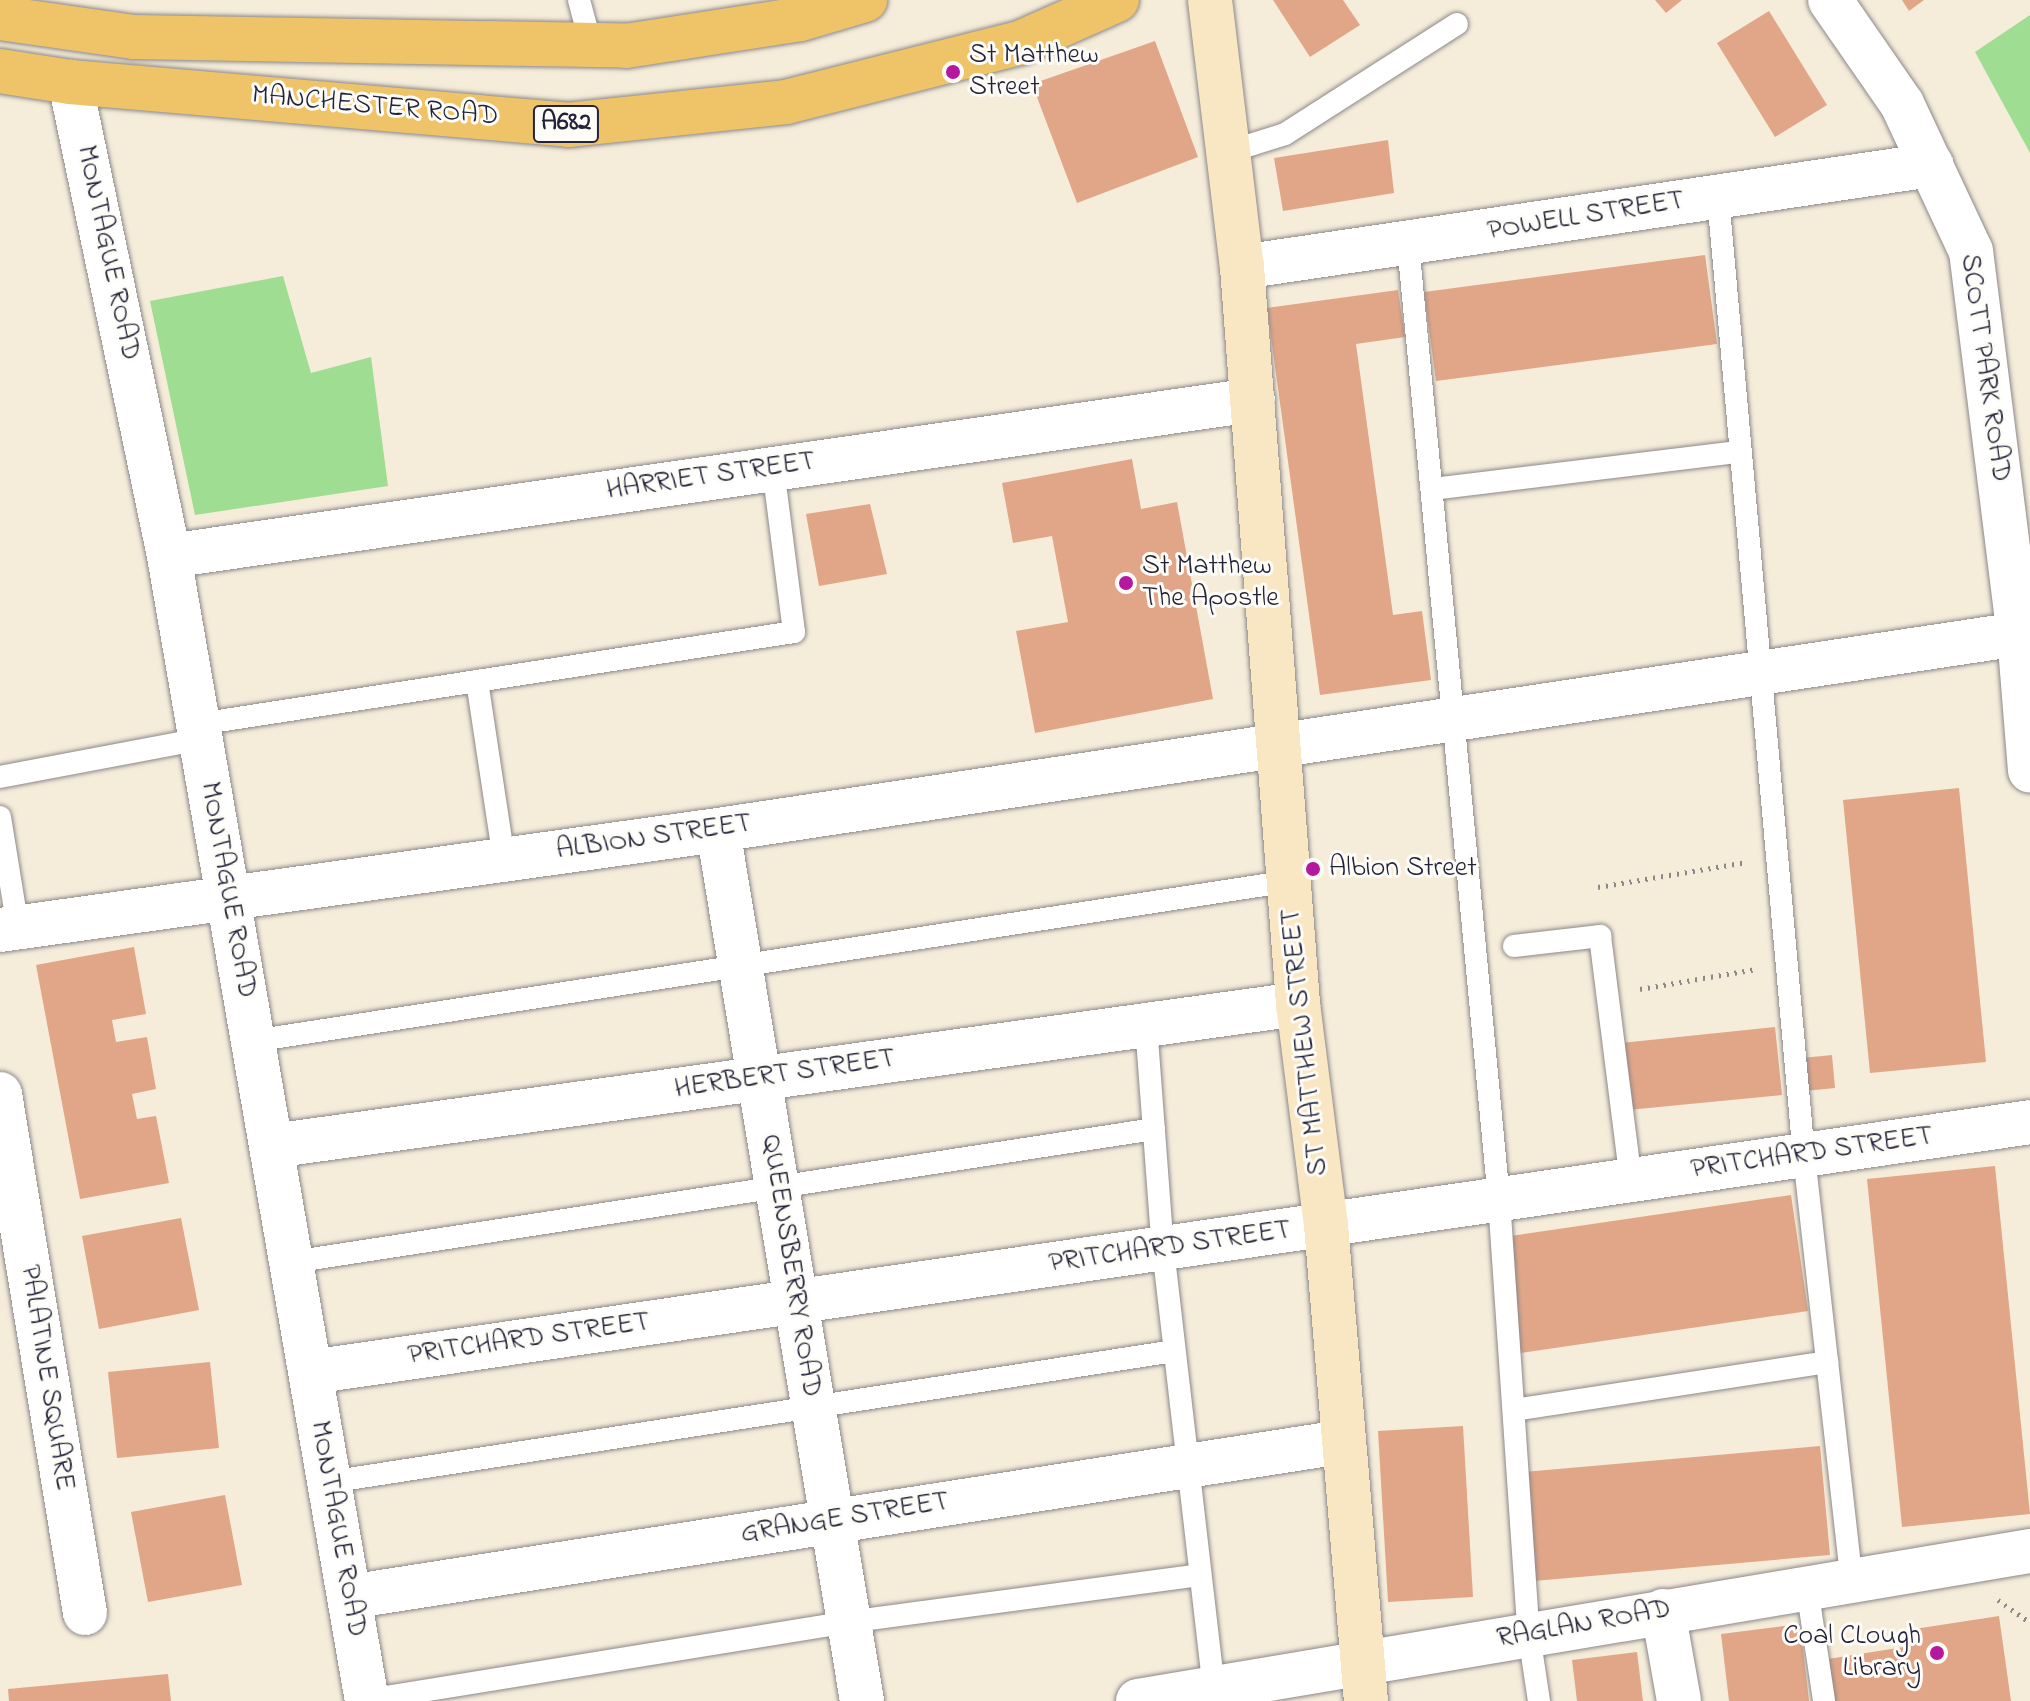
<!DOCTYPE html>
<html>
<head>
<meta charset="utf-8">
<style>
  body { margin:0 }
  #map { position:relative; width:2030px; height:1701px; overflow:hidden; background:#f5edda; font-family:"Indie Flower",sans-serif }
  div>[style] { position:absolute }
  .green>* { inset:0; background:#9edd92 }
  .building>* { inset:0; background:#e1a688 }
  .path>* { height:5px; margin-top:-2.5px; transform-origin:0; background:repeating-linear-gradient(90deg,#8c888a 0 2px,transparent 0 8px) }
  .roads { filter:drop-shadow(0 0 2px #8c888a) drop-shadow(0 0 2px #8c888a) }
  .service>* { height:22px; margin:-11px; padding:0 11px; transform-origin:11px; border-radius:11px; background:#fff }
  .minor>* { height:44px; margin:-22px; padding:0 22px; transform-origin:22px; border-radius:22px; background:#fff }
  .secondary>* { height:44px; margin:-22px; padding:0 22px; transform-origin:22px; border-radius:22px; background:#f9e7c3 }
  .primary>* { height:44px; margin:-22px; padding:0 22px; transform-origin:22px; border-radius:22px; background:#efc469 }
  .dots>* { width:22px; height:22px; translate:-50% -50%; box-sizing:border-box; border:4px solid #fdfcf7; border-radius:50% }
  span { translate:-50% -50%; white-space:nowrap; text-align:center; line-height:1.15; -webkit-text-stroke:6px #fdfcf7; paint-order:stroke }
  .shield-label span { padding:2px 6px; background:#fdfcf7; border:2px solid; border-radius:6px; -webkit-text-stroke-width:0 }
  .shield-label { font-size:26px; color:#22223b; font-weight:700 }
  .poi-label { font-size:28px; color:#22223b }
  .left { translate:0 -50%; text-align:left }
  .right { translate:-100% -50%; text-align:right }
  .street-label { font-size:28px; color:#22223b }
</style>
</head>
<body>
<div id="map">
  <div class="green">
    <div style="clip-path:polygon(2030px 15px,2030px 153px,1975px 52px)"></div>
    <div style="clip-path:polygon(283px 276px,311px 373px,371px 357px,388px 486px,195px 515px,150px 301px)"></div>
  </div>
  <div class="building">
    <div style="clip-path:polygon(1273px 0,1343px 0,1360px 25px,1310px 57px)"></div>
    <div style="clip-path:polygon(1655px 0,1682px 0,1666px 13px)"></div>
    <div style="clip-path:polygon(1902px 0,1924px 0,1909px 11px)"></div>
    <div style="clip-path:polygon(1769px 11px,1827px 105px,1775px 137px,1717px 43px)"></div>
    <div style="clip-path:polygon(1155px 41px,1198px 157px,1077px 203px,1032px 84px)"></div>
    <div style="clip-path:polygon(1388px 140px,1394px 193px,1283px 211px,1274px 158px)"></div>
    <div style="clip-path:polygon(1705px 255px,1717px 344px,1436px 381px,1424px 292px)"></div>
    <div style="clip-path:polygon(1398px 290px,1405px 337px,1356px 344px,1393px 615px,1422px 611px,1431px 680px,1320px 695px,1267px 308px)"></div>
    <div style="clip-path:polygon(1132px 459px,1141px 509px,1177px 502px,1213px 699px,1035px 733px,1016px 631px,1068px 622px,1052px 536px,1013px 543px,1002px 483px)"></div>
    <div style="clip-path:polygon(870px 504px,887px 574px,819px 586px,806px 514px)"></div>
    <div style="clip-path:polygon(1959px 788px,1986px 1062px,1870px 1073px,1843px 800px)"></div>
    <div style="clip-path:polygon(134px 947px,146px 1014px,112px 1020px,116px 1042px,147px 1037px,156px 1089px,132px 1094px,137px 1119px,156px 1116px,169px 1183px,80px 1199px,36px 965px)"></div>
    <div style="clip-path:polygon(1775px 1027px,1782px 1095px,1628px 1110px,1621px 1043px)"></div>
    <div style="clip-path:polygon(1832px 1055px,1835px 1088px,1805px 1091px,1802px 1058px)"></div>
    <div style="clip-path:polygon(1995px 1166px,2030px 1514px,1902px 1527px,1867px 1179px)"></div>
    <div style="clip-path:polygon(1791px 1195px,1808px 1311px,1520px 1353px,1504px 1237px)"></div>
    <div style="clip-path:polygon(181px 1218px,199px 1310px,99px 1329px,82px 1236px)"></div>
    <div style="clip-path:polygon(210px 1362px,219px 1448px,117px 1458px,108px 1372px)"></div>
    <div style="clip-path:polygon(1463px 1426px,1473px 1597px,1388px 1602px,1378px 1431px)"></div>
    <div style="clip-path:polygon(1820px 1446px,1830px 1555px,1534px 1581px,1523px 1472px)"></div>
    <div style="clip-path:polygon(225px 1495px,242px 1585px,148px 1602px,131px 1512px)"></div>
    <div style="clip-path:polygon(1999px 1616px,2011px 1701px,1834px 1701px,1828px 1659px,1910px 1646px,1908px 1630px)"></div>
    <div style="clip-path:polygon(1800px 1624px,1809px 1701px,1729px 1701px,1721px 1634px)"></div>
    <div style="clip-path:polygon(1637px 1652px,1643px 1701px,1577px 1701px,1572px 1660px)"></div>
    <div style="clip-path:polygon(168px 1674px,171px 1701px,9px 1701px,8px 1689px)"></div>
  </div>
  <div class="path">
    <div style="left:1598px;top:887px;width:151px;rotate:-9.5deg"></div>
    <div style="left:1640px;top:989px;width:118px;rotate:-9.8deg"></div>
    <div style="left:1998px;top:1600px;width:39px;rotate:35deg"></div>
  </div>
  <div class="roads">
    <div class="service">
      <div style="left:579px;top:0;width:47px;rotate:75.1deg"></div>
      <div style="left:1228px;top:152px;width:60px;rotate:-17.5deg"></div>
      <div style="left:1285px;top:134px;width:204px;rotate:-32.6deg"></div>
      <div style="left:1718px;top:197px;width:963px;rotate:84.88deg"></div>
      <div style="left:1804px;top:1156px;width:428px;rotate:83.6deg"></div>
      <div style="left:1408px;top:244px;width:960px;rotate:84.56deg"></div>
      <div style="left:1499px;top:1200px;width:436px;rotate:86.1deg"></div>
      <div style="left:1529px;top:1635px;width:67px;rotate:81.4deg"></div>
      <div style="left:1432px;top:489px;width:310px;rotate:-6.9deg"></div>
      <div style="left:477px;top:681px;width:180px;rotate:81.4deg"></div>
      <div style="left:199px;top:724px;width:602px;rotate:-8.79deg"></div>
      <div style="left:794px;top:632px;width:165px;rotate:-97.3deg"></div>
      <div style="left:0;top:777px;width:205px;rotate:-10.7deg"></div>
      <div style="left:0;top:817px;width:112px;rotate:80.8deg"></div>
      <div style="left:1514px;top:946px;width:87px;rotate:-6.6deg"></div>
      <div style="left:1600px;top:936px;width:247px;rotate:82.8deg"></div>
      <div style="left:1146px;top:1025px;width:225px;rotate:85.7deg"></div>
      <div style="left:1163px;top:1249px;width:451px;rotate:83.4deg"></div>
      <div style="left:253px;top:1041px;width:1049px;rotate:-8.77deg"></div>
      <div style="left:292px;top:1262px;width:872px;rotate:-8.77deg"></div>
      <div style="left:1514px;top:1410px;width:317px;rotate:-8.7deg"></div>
      <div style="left:329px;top:1482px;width:855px;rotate:-8.81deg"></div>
      <div style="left:1807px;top:1588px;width:114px;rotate:81.4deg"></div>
      <div style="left:367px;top:1700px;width:487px;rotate:-9.2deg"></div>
      <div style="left:848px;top:1622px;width:355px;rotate:-7.6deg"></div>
    </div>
    <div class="minor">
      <div style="left:1830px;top:0;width:126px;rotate:55.3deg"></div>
      <div style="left:1902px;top:104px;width:162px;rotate:64.9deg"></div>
      <div style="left:1971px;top:251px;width:386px;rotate:82.9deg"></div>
      <div style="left:2019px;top:634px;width:137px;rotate:85.4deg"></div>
      <div style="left:70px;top:82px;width:484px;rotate:78.2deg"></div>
      <div style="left:169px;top:556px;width:1162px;rotate:80.19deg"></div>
      <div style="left:1242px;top:267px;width:697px;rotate:-8.42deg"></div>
      <div style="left:169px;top:556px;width:1095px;rotate:-8.19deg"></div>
      <div style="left:718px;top:830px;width:883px;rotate:80.61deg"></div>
      <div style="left:0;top:930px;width:725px;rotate:-7.93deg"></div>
      <div style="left:718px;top:830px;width:1316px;rotate:-8.57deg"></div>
      <div style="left:0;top:1094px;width:526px;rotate:80.7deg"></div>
      <div style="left:272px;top:1146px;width:1036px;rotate:-7.88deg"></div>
      <div style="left:311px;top:1372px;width:1737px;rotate:-8.27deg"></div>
      <div style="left:349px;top:1597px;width:1004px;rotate:-8.88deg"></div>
      <div style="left:1663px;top:1611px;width:91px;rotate:79.9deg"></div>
      <div style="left:1138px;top:1701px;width:905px;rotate:-9.55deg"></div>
    </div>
    <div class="secondary">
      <div style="left:1210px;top:0;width:269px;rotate:83.2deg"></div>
      <div style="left:1242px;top:267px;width:739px;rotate:85.65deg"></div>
      <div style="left:1298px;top:1004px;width:223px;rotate:82.8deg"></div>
      <div style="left:1326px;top:1225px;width:478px;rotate:85.2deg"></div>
    </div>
    <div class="primary">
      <div style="left:0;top:18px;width:135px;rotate:8.1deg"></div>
      <div style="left:134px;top:37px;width:492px;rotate:1deg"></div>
      <div style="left:626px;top:46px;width:177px;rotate:-8.8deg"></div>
      <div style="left:801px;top:19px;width:67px;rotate:-16.5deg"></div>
      <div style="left:0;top:71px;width:71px;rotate:8.9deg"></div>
      <div style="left:70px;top:82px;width:500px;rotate:4.9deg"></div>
      <div style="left:568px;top:125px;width:219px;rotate:-6deg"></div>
      <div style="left:786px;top:102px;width:241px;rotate:-14.2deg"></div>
      <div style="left:1020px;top:43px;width:106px;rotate:-23.9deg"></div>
    </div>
  </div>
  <div class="dots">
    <div style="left:953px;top:72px;background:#b5179e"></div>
    <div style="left:1126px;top:583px;background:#b5179e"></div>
    <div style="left:1313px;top:869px;background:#b5179e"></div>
    <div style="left:1937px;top:1653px;background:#b5179e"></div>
  </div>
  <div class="shield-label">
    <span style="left:566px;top:124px">A682</span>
  </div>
  <div class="poi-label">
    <span class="left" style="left:969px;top:72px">St Matthew<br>Street</span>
    <span class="left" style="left:1142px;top:583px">St Matthew<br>The Apostle</span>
    <span class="left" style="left:1329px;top:869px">Albion Street</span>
    <span class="right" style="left:1921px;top:1653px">Coal CLough<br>Library</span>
  </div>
  <div class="street-label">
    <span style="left:375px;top:107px;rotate:5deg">MANCHESTER ROAD</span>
    <span style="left:1586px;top:217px;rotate:-9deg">POWELL STREET</span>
    <span style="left:107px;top:253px;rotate:78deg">MONTAGUE ROAD</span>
    <span style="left:1984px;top:368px;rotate:82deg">SCOTT PARK ROAD</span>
    <span style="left:711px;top:477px;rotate:-8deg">HARRIET STREET</span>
    <span style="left:654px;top:838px;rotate:-8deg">ALBION STREET</span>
    <span style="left:227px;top:890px;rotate:80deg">MONTAGUE ROAD</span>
    <span style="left:1306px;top:1042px;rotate:-96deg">ST MATTHEW STREET</span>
    <span style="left:785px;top:1075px;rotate:-8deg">HERBERT STREET</span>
    <span style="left:1812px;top:1154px;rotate:-8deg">PRITCHARD STREET</span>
    <span style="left:1170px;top:1248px;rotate:-8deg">PRITCHARD STREET</span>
    <span style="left:790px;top:1266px;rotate:81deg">QUEENSBERRY ROAD</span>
    <span style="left:529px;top:1340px;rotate:-8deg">PRITCHARD STREET</span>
    <span style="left:46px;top:1378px;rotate:81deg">PALATINE SQUARE</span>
    <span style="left:845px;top:1519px;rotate:-9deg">GRANGE STREET</span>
    <span style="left:337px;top:1529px;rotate:80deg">MONTAGUE ROAD</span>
    <span style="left:1584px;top:1625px;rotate:-10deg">RAGLAN ROAD</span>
  </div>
</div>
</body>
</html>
